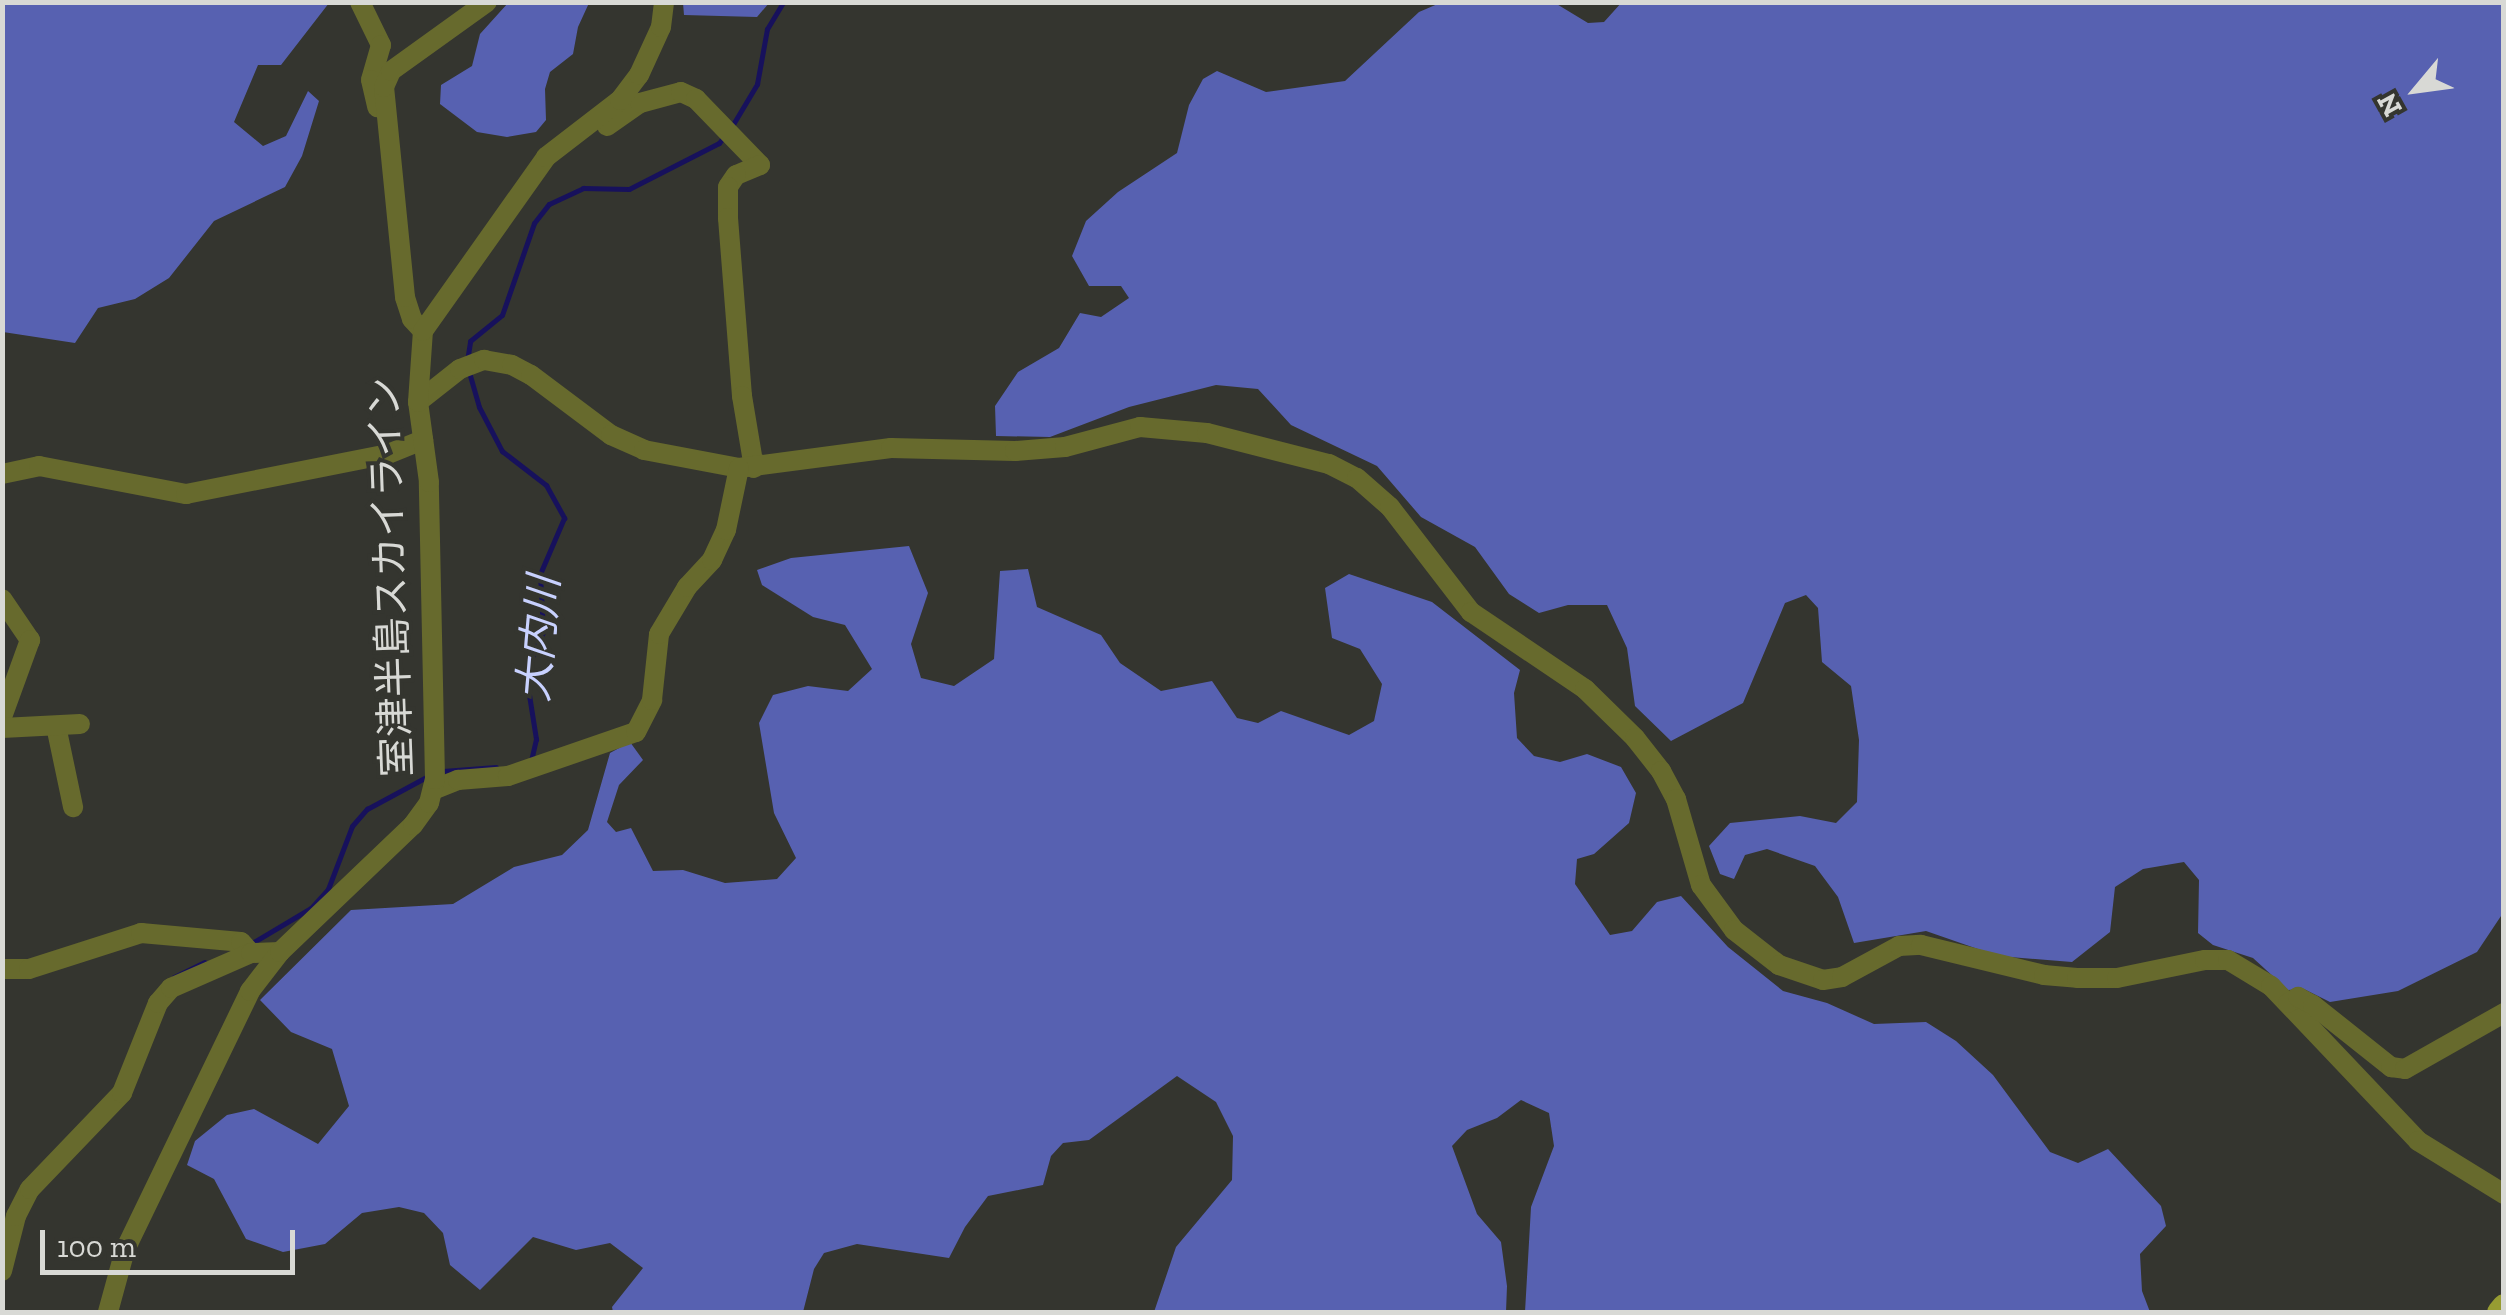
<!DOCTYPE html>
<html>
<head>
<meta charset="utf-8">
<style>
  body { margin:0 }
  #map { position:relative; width:2506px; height:1315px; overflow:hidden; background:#34352f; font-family:"Zilla Slab","Noto Sans JP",serif }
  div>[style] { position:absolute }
  .forest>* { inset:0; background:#5761b1 }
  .stream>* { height:5px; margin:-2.5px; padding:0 2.5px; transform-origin:2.5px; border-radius:2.5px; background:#17115c }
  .minor>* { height:20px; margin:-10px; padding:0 10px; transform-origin:10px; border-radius:10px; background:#676a2d }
  .major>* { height:25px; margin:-12.5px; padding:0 12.5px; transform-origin:12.5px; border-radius:12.5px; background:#979c32 }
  span { translate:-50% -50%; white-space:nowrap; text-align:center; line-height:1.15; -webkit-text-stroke:8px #34352f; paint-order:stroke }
  .street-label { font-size:40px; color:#d8d9d5 }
  .water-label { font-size:42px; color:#c8d1fe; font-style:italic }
  .frame { position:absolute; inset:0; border:5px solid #d8d9d5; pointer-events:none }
  .north { position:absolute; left:2366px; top:40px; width:100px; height:100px; -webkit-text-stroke:8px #34352f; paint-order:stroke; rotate:241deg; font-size:28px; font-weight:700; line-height:40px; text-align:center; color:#d8d9d5 }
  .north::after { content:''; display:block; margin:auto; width:35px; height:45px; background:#d8d9d5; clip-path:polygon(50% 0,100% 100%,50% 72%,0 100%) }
  .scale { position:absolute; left:40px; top:1230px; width:255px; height:45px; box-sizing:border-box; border:5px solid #d8d9d5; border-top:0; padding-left:12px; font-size:30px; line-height:35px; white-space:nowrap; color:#d8d9d5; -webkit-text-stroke:8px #34352f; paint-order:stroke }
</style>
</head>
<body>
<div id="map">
  <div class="forest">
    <div style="clip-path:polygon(1622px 2px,2503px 3px,2503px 913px,2477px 952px,2398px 991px,2330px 1002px,2304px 989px,2288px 990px,2253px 958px,2213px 945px,2198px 933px,2199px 880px,2184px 862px,2143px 869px,2115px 887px,2110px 932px,2072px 962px,1998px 956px,1926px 931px,1854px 943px,1838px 897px,1815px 866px,1767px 849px,1745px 855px,1734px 879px,1720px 874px,1709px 846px,1730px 823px,1800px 816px,1836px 823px,1857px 802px,1859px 740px,1851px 686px,1822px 662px,1818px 608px,1806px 595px,1785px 603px,1743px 703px,1671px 741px,1635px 706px,1627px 648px,1607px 605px,1568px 605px,1539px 613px,1509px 594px,1475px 547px,1421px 517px,1377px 466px,1291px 425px,1258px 389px,1216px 385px,1129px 407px,1050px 437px,996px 436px,995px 406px,1018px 372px,1059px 348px,1080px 313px,1101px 317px,1129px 298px,1121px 286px,1089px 286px,1072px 256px,1086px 221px,1118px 192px,1177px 153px,1189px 105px,1203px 79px,1217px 71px,1266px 92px,1345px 81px,1419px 12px,1440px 3px,1555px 3px,1588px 23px,1604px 22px)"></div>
    <div style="clip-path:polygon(2px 3px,329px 3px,281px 65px,258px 65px,234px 122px,263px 146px,286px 136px,308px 91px,319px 101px,302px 156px,285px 187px,214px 221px,169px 278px,135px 299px,98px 308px,75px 343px,3px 332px)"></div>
    <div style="clip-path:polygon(508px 3px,589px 3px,578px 27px,573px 54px,550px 72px,545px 89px,546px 120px,536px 132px,507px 137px,477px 132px,440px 104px,441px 85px,472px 66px,480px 34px)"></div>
    <div style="clip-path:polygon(683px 3px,683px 2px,769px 3px,757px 17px,684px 15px)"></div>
    <div style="clip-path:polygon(909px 546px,928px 593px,911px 644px,921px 678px,954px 686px,994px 659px,1000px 571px,1028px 569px,1037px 607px,1101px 635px,1120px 663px,1161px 691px,1212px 681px,1237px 718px,1258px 723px,1281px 711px,1349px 735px,1374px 721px,1382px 684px,1360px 649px,1332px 638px,1325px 588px,1349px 574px,1432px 602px,1520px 670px,1514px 693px,1517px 738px,1534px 756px,1560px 762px,1587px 754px,1621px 767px,1636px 793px,1629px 823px,1594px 854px,1577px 859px,1575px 884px,1610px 935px,1632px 931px,1657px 902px,1681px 896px,1728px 947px,1783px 991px,1827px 1003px,1874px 1024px,1926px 1022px,1956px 1041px,1993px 1075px,2050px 1152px,2078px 1163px,2108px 1149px,2161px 1206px,2166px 1226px,2140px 1254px,2142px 1291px,2150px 1312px,1525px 1312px,1531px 1207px,1554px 1146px,1549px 1113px,1521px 1100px,1497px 1118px,1467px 1130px,1452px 1146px,1477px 1214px,1501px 1242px,1507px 1286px,1506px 1312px,1154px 1312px,1176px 1247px,1232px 1180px,1233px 1136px,1216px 1102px,1177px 1076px,1089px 1140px,1063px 1143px,1051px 1156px,1043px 1185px,988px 1196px,965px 1227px,949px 1258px,857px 1244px,824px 1253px,814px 1269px,803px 1312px,613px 1312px,612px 1307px,643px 1268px,610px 1243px,576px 1250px,533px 1237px,480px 1290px,450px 1265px,443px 1233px,424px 1213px,399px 1207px,362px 1213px,325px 1244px,283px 1252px,246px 1239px,214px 1179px,187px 1165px,195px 1141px,227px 1115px,254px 1109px,318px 1144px,349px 1106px,332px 1049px,291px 1032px,260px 1000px,351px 910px,453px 904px,514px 867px,562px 855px,588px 830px,610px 753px,630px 742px,643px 760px,619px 785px,607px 822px,616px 832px,631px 828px,653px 871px,683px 870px,725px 883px,777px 879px,796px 858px,774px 813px,759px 723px,773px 695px,808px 686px,848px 691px,872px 669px,845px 625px,813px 617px,762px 585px,757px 570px,791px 558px)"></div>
  </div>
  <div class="stream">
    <div style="left:732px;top:126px;width:49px;rotate:-59.2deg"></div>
    <div style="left:757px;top:84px;width:56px;rotate:-79.7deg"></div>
    <div style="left:767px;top:29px;width:31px;rotate:-59deg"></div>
    <div style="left:467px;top:361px;width:20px;rotate:-81deg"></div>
    <div style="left:470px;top:341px;width:41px;rotate:-39.1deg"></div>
    <div style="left:502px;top:315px;width:97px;rotate:-70.8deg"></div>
    <div style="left:534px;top:223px;width:24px;rotate:-52deg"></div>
    <div style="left:549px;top:204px;width:38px;rotate:-25deg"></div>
    <div style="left:583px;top:188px;width:46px;rotate:1.2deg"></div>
    <div style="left:629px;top:189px;width:101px;rotate:-27.1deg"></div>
    <div style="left:719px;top:143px;width:10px;rotate:-53deg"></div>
    <div style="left:469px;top:372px;width:36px;rotate:74deg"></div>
    <div style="left:479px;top:407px;width:50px;rotate:62.4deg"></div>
    <div style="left:502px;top:451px;width:56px;rotate:37.7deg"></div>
    <div style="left:546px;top:485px;width:38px;rotate:61deg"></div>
    <div style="left:564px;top:518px;width:61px;rotate:113.2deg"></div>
    <div style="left:540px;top:574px;width:58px;rotate:87deg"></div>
    <div style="left:543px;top:632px;width:30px;rotate:114deg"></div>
    <div style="left:531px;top:659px;width:23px;rotate:100deg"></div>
    <div style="left:527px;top:682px;width:58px;rotate:81deg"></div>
    <div style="left:536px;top:739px;width:22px;rotate:103deg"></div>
    <div style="left:443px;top:771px;width:53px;rotate:-4.3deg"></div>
    <div style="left:252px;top:943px;width:69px;rotate:-30.7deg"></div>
    <div style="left:311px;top:908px;width:25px;rotate:-48deg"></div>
    <div style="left:328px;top:889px;width:67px;rotate:-69.1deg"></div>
    <div style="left:352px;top:826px;width:23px;rotate:-49deg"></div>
    <div style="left:367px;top:809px;width:69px;rotate:-28.4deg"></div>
    <div style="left:174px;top:977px;width:34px;rotate:-26deg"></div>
  </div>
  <div class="minor">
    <div style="left:360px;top:2px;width:48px;rotate:64deg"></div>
    <div style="left:381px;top:45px;width:36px;rotate:106deg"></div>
    <div style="left:371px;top:80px;width:28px;rotate:77deg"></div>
    <div style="left:607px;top:126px;width:40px;rotate:-34.9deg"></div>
    <div style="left:640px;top:103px;width:42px;rotate:-15deg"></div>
    <div style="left:681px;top:92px;width:17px;rotate:25deg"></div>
    <div style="left:696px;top:99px;width:92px;rotate:45.9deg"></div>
    <div style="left:760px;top:165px;width:26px;rotate:157deg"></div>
    <div style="left:736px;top:175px;width:14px;rotate:124deg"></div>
    <div style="left:728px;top:187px;width:31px;rotate:90deg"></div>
    <div style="left:728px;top:218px;width:179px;rotate:85.5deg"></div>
    <div style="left:742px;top:396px;width:73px;rotate:80.5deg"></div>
    <div style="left:423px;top:331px;width:16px;rotate:-133deg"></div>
    <div style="left:412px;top:319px;width:23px;rotate:-108deg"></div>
    <div style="left:405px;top:297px;width:211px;rotate:-95.7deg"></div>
    <div style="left:384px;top:87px;width:17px;rotate:-66deg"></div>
    <div style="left:391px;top:71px;width:118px;rotate:-35.7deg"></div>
    <div style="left:418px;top:402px;width:53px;rotate:-38.2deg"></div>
    <div style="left:460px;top:369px;width:26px;rotate:-21deg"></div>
    <div style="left:484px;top:360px;width:28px;rotate:10deg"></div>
    <div style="left:512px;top:365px;width:21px;rotate:28deg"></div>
    <div style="left:531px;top:375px;width:100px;rotate:36.9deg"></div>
    <div style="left:611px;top:435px;width:36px;rotate:24deg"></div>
    <div style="left:644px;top:450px;width:97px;rotate:10.7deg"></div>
    <div style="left:739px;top:468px;width:153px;rotate:-7.5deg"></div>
    <div style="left:891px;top:448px;width:124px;rotate:1.4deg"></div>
    <div style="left:1015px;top:451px;width:50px;rotate:-4.6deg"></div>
    <div style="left:1065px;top:447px;width:78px;rotate:-14.9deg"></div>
    <div style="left:1140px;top:427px;width:67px;rotate:5.1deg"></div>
    <div style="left:1207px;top:433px;width:126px;rotate:14.3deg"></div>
    <div style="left:1329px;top:464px;width:31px;rotate:27deg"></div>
    <div style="left:1357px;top:478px;width:44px;rotate:41.3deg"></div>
    <div style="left:1390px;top:507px;width:133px;rotate:52.4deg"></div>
    <div style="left:1471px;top:612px;width:138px;rotate:34deg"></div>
    <div style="left:1585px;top:689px;width:70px;rotate:44.4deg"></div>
    <div style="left:1635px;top:738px;width:42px;rotate:51.8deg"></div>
    <div style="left:1661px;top:771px;width:32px;rotate:62deg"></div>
    <div style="left:1676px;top:799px;width:90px;rotate:73.8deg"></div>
    <div style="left:1701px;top:885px;width:56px;rotate:53.7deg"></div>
    <div style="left:1734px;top:930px;width:57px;rotate:37.9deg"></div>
    <div style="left:1779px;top:965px;width:46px;rotate:18.8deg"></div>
    <div style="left:1823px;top:980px;width:19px;rotate:-9deg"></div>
    <div style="left:1842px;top:977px;width:65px;rotate:-28.5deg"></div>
    <div style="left:1899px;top:946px;width:22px;rotate:-3deg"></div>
    <div style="left:1921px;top:945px;width:127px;rotate:13.7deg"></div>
    <div style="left:2044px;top:975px;width:33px;rotate:5deg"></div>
    <div style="left:2077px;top:978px;width:40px"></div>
    <div style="left:2117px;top:978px;width:90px;rotate:-11.6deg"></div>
    <div style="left:2205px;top:960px;width:23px"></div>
    <div style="left:2228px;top:960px;width:50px;rotate:31.2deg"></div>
    <div style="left:2271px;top:986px;width:214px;rotate:46.5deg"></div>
    <div style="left:2418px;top:1141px;width:101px;rotate:31.6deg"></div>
    <div style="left:2px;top:474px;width:38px;rotate:-12deg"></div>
    <div style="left:39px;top:466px;width:150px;rotate:10.8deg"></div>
    <div style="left:186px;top:494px;width:206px;rotate:-11.2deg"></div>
    <div style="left:388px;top:454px;width:38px;rotate:-22deg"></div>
    <div style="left:2px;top:599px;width:50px;rotate:55.7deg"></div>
    <div style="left:30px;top:640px;width:82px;rotate:110deg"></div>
    <div style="left:56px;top:726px;width:83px;rotate:78.1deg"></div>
    <div style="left:2px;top:728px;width:78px;rotate:-2.9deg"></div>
    <div style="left:433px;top:790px;width:27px;rotate:-22deg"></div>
    <div style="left:458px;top:780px;width:50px;rotate:-4.6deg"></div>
    <div style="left:508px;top:776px;width:135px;rotate:-19deg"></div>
    <div style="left:636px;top:732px;width:36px;rotate:-63deg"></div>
    <div style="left:652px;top:700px;width:66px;rotate:-83.9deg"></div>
    <div style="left:659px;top:634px;width:55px;rotate:-59.2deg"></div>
    <div style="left:687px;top:587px;width:37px;rotate:-47deg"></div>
    <div style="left:712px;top:560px;width:33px;rotate:-65deg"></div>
    <div style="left:726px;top:530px;width:63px;rotate:-78.2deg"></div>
    <div style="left:2px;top:969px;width:27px"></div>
    <div style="left:29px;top:969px;width:118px;rotate:-17.8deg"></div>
    <div style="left:141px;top:933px;width:100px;rotate:5.1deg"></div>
    <div style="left:241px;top:942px;width:15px;rotate:48deg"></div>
    <div style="left:2288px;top:1003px;width:12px;rotate:-31deg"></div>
    <div style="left:2298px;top:997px;width:17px;rotate:28deg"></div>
    <div style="left:2313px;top:1005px;width:100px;rotate:38.5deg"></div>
    <div style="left:2391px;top:1067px;width:14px;rotate:8deg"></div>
    <div style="left:2405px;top:1069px;width:114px;rotate:-29.5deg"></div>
    <div style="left:2px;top:1271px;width:57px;rotate:-75.7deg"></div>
    <div style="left:16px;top:1216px;width:30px;rotate:-63deg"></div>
    <div style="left:30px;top:1189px;width:133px;rotate:-46.2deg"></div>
    <div style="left:122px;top:1093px;width:97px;rotate:-68.2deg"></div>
    <div style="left:158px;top:1003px;width:20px;rotate:-49deg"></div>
    <div style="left:171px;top:988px;width:87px;rotate:-23.6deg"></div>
    <div style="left:251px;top:953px;width:29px;rotate:-2deg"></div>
    <div style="left:108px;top:1312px;width:64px;rotate:-74.7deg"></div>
    <div style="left:125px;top:1250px;width:288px;rotate:-64.2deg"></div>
    <div style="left:250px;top:991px;width:49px;rotate:-52.4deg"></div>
    <div style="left:280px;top:952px;width:184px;rotate:-43.7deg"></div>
    <div style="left:413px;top:825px;width:27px;rotate:-54deg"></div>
    <div style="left:429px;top:803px;width:25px;rotate:-76deg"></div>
    <div style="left:435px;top:779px;width:297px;rotate:-91.2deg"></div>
    <div style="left:429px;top:482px;width:81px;rotate:-97.8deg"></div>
    <div style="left:418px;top:402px;width:71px;rotate:-86deg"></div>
    <div style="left:423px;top:331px;width:213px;rotate:-54.7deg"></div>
    <div style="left:546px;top:157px;width:93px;rotate:-37.6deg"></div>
    <div style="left:620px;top:100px;width:31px;rotate:-53deg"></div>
    <div style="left:639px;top:75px;width:53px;rotate:-65.4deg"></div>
    <div style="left:661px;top:27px;width:25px;rotate:-83deg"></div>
  </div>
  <div class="major">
    <div style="left:2499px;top:1312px;width:8px;rotate:-50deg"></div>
  </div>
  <div class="street-label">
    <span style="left:390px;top:577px;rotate:-92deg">室津半島スカイライン</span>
  </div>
  <div class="water-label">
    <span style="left:539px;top:639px;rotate:-85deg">大内川</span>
  </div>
  <div class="frame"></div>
  <div class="north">N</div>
  <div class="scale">100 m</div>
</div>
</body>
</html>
